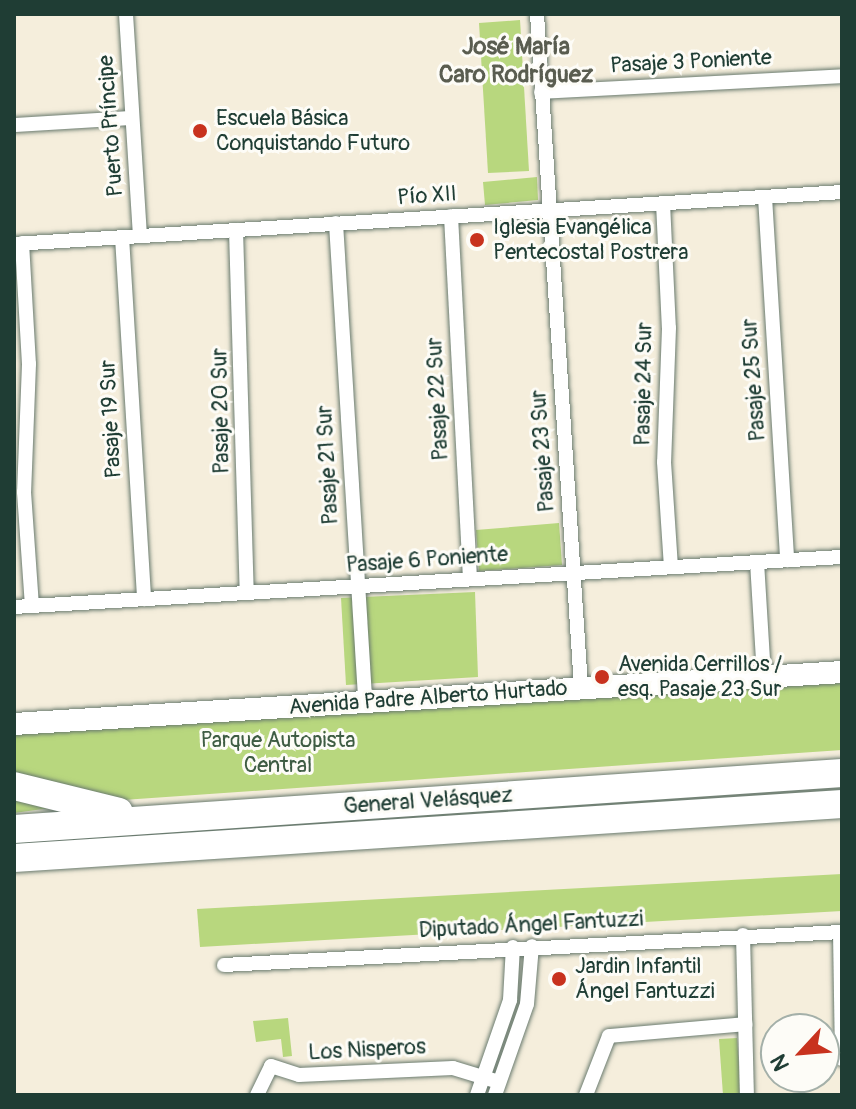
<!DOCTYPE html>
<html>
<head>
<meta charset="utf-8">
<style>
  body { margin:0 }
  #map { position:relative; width:856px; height:1109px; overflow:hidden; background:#f5eedc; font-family:Pangolin,sans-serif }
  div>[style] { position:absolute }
  .green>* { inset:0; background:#b8d77e }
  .roads { filter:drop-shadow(0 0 2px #6a7b6f) drop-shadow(0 0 2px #6a7b6f) }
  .street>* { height:14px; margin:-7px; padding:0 7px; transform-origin:7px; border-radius:7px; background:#fff }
  .secondary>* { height:22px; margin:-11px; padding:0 11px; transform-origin:11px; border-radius:11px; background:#fff }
  .highway>* { height:28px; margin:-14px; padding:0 14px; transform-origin:14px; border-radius:14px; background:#fff }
  .dots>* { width:22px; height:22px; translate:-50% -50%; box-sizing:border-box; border:4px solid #fdfcf7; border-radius:50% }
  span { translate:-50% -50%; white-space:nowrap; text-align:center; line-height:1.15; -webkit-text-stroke:6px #fdfcf7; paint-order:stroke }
  .street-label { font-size:22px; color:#1f3d34 }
  .poi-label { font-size:22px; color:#1f3d34 }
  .left { translate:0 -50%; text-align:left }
  .park-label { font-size:22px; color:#3e5c43 }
  .neighbourhood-label { font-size:24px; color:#5a5d50; font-weight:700 }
  .frame { position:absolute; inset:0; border:16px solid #1f3d34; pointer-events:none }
  .north { position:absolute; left:760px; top:1013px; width:80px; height:80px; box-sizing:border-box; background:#fdfcf7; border:2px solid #a4b0a9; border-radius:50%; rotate:244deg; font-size:22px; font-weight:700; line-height:32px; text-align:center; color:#1f3d34 }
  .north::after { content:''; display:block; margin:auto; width:28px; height:36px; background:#c8321e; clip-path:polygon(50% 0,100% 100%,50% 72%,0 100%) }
</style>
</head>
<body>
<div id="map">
  <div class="green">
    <div style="clip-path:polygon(520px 20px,529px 171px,488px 173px,479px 23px)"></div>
    <div style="clip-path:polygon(537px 177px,538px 200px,485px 205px,483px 182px)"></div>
    <div style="clip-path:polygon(559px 523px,562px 565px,479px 571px,476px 530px)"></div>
    <div style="clip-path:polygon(475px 592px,478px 677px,346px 685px,341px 598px)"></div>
    <div style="clip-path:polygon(842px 683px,842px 750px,94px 802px,14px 813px,14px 733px)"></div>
    <div style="clip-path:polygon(842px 874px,842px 911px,200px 947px,197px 909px)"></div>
    <div style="clip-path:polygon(288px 1018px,292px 1056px,283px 1057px,281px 1039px,256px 1042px,253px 1021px)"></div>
    <div style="clip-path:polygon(737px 1038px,741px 1095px,723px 1095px,719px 1039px)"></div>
  </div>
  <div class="roads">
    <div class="street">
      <div style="left:126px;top:14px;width:222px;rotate:86.4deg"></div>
      <div style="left:537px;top:14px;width:675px;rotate:86.26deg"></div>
      <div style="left:541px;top:92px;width:301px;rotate:-3deg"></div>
      <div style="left:14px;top:125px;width:118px;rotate:-3.4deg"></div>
      <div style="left:765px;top:197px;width:364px;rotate:86.5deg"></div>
      <div style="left:663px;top:203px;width:125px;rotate:87.3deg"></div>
      <div style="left:669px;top:328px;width:134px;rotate:92.1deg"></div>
      <div style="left:664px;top:462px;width:105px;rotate:86.2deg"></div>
      <div style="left:451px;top:216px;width:363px;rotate:87deg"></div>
      <div style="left:336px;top:223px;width:481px;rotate:86.5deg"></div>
      <div style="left:236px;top:230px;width:363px;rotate:88.3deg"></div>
      <div style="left:122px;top:237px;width:363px;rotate:86.5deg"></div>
      <div style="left:22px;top:243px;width:121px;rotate:86.7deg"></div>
      <div style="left:29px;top:364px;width:128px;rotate:92.2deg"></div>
      <div style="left:24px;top:492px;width:114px;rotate:86deg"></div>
      <div style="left:14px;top:244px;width:830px;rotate:-3.59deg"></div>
      <div style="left:757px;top:562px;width:115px;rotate:86.5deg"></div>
      <div style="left:14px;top:607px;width:830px;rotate:-3.46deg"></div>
      <div style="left:840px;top:932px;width:127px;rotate:89.1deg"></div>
      <div style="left:743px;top:935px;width:160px;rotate:88.6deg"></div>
      <div style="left:224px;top:965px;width:619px;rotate:-3.06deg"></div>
      <div style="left:257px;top:1095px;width:32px;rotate:-64deg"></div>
      <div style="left:271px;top:1066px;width:29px;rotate:18deg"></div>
      <div style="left:299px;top:1075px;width:154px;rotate:-2.6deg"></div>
      <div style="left:453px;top:1068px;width:48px;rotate:16.9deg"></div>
      <div style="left:477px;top:1095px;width:101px;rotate:-70.8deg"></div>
      <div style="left:510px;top:1000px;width:53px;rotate:-86.8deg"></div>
      <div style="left:495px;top:1095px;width:96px;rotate:-70.6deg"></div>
      <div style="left:527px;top:1004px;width:58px;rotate:-85.1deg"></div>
      <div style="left:586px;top:1095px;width:63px;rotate:-68.7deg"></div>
      <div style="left:609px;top:1036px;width:137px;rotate:-5deg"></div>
    </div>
    <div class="secondary">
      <div style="left:14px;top:724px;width:830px;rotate:-3.59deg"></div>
    </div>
    <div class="highway">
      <div style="left:14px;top:786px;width:108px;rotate:13.9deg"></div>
      <div style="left:14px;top:829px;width:830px;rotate:-3.87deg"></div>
      <div style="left:14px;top:858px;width:830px;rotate:-3.73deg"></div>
    </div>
  </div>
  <div class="dots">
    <div style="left:200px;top:131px;background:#c8321e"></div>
    <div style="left:477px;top:240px;background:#c8321e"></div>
    <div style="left:602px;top:677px;background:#c8321e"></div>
    <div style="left:559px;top:979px;background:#c8321e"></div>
  </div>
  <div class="street-label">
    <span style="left:691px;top:62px;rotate:-3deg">Pasaje 3 Poniente</span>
    <span style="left:111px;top:126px;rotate:-94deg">Puerto Príncipe</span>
    <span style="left:427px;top:196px;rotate:-4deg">Pío XII</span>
    <span style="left:754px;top:380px;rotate:-94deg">Pasaje 25 Sur</span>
    <span style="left:644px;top:384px;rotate:-89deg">Pasaje 24 Sur</span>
    <span style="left:438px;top:399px;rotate:-93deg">Pasaje 22 Sur</span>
    <span style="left:221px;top:411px;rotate:-91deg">Pasaje 20 Sur</span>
    <span style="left:111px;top:419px;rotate:-93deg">Pasaje 19 Sur</span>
    <span style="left:543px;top:451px;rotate:-94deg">Pasaje 23 Sur</span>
    <span style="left:328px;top:465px;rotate:-93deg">Pasaje 21 Sur</span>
    <span style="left:427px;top:560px;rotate:-4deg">Pasaje 6 Poniente</span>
    <span style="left:428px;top:698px;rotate:-4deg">Avenida Padre Alberto Hurtado</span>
    <span style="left:428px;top:801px;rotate:-4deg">General Velásquez</span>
    <span style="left:531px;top:925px;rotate:-3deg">Diputado Ángel Fantuzzi</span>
    <span style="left:367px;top:1050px;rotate:-3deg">Los Nisperos</span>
  </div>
  <div class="poi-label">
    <span class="left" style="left:216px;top:131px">Escuela Básica<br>Conquistando Futuro</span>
    <span class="left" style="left:493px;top:240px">Iglesia Evangélica<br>Pentecostal Postrera</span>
    <span class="left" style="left:618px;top:677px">Avenida Cerrillos /<br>esq. Pasaje 23 Sur</span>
    <span class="left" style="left:575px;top:979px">Jardin Infantil<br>Ángel Fantuzzi</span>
  </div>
  <div class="park-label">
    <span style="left:278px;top:753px">Parque Autopista<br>Central</span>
  </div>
  <div class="neighbourhood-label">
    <span style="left:516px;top:61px">José María<br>Caro Rodríguez</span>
  </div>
  <div class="frame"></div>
  <div class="north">N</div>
</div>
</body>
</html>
